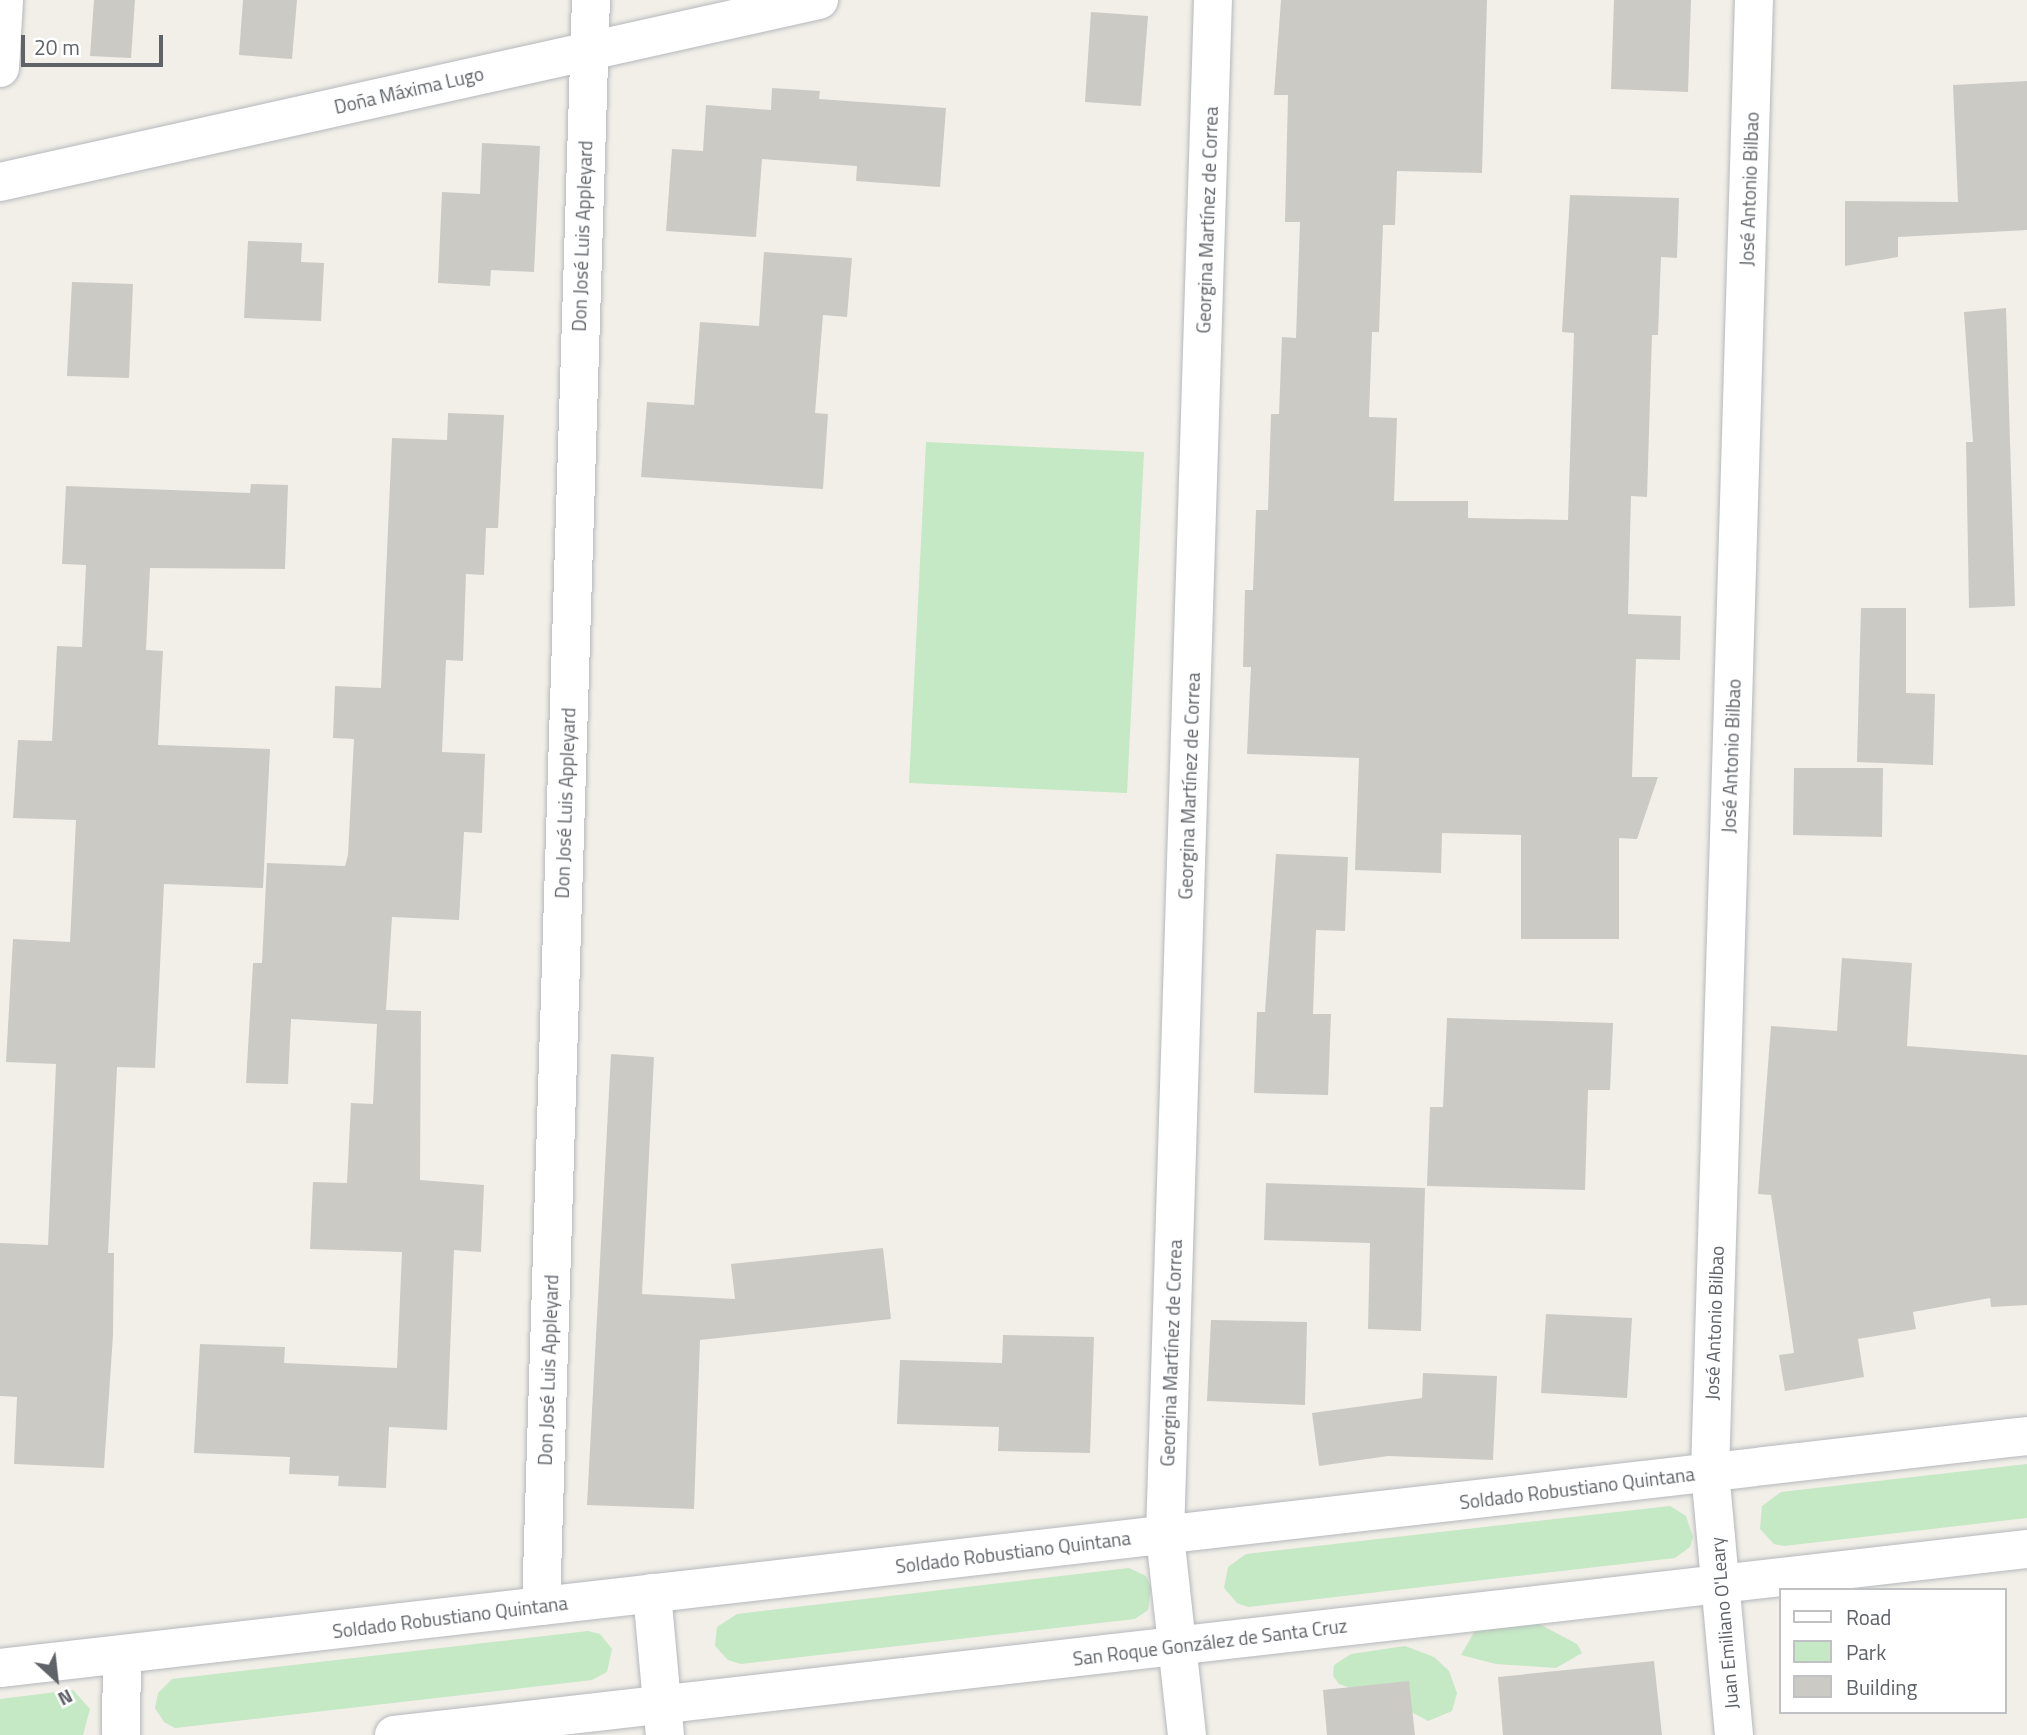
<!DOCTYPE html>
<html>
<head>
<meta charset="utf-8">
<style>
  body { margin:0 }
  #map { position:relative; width:2027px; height:1735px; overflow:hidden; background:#f1efe8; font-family:"Titillium Web",sans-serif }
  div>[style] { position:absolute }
  .green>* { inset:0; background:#c5e8c5 }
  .building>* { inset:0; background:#cccac5 }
  .roads { filter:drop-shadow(0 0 2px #b5b8bc) drop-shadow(0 0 2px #b5b8bc) }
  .minor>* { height:38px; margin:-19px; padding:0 19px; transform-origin:19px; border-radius:19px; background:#fff }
  .tertiary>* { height:38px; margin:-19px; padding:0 19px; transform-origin:19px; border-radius:19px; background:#fff }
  span { translate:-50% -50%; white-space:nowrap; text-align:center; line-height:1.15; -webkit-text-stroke:5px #fff; paint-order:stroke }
  .street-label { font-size:19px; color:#5f6368 }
  .legend { position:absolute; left:1779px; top:1588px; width:228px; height:126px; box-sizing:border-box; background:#fff; border:2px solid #bfc1c3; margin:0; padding:9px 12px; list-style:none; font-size:21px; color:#5f6368 }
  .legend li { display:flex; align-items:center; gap:14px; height:35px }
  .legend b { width:35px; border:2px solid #bfc1c3 }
  .north { position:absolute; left:21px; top:1644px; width:70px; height:70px; -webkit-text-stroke:5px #fff; paint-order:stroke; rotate:153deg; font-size:19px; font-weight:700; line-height:28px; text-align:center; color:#5f6368 }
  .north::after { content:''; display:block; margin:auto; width:24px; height:32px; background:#5f6368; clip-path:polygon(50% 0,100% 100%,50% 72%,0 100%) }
  .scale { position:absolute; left:21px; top:35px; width:142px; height:32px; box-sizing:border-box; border:4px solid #5f6368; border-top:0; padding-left:9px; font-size:21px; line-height:24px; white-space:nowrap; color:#5f6368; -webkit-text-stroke:5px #fff; paint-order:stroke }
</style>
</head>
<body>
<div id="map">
  <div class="green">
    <div style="clip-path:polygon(926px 442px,1144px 452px,1127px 793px,909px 783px)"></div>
    <div style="clip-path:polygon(2027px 1464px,2027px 1518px,1784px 1546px,1774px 1544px,1760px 1529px,1762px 1506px,1781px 1492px)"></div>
    <div style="clip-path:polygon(1670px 1506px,1686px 1516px,1693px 1537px,1690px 1547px,1675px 1558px,1248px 1607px,1237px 1603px,1224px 1588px,1228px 1567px,1246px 1554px)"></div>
    <div style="clip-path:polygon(1129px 1568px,1146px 1576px,1151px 1588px,1148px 1610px,1135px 1619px,741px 1664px,728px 1660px,715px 1646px,717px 1627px,737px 1614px)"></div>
    <div style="clip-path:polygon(1520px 1614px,1577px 1644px,1582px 1653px,1556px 1668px,1496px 1664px,1461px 1655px,1480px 1622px)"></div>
    <div style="clip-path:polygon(588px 1631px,600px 1634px,612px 1649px,607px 1672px,592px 1680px,175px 1728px,164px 1722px,155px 1708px,158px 1693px,172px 1679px)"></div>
    <div style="clip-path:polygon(1405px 1646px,1434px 1657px,1449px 1671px,1457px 1693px,1452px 1711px,1428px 1721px,1398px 1705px,1339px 1684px,1333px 1676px,1334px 1665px,1351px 1654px)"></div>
    <div style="clip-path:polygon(73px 1690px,90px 1709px,83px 1735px,0 1735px,0 1699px)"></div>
  </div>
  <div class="building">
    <div style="clip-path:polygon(94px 0,135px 0,131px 58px,90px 56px)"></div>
    <div style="clip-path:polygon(243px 0,297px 0,292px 59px,239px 55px)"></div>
    <div style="clip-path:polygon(1281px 0,1487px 0,1482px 173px,1397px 171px,1395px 225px,1383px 225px,1379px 332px,1372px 332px,1369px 417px,1397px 418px,1394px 501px,1468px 501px,1468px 518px,1568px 520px,1574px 333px,1562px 332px,1570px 195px,1679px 198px,1677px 258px,1661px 257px,1658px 335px,1652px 335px,1647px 497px,1631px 496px,1628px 614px,1681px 616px,1680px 660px,1636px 659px,1632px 777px,1658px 777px,1637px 839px,1619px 838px,1619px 939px,1521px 939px,1521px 835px,1442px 833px,1441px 873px,1355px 870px,1359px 758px,1247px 754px,1251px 667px,1243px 667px,1245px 590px,1253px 590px,1256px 510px,1268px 510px,1271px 414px,1279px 414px,1282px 337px,1296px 338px,1300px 222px,1285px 222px,1288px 95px,1274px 95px)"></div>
    <div style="clip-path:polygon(1614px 0,1691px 0,1688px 92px,1611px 89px)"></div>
    <div style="clip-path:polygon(1091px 12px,1148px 16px,1141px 106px,1085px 102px)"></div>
    <div style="clip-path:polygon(2027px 81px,2027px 230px,1898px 237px,1898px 257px,1845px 266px,1845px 201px,1958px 202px,1953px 85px)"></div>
    <div style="clip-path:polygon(772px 88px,820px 91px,819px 99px,946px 108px,940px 187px,856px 181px,857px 166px,762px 159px,756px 237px,666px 231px,672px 149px,703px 151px,706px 105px,771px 110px)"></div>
    <div style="clip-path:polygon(482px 143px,540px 146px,534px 272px,491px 270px,490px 286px,438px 283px,442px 192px,480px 194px)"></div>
    <div style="clip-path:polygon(248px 241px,302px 243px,301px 262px,324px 263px,321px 321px,244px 318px)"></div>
    <div style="clip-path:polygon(764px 252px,852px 258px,847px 317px,823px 315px,815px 413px,828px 414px,823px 489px,641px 477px,647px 402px,694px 405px,700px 322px,759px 326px)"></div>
    <div style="clip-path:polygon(72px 282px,133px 284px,129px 378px,67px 376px)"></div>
    <div style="clip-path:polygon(2006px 308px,2015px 606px,1969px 608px,1966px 442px,1973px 442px,1964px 312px)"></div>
    <div style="clip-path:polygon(448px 413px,504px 415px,498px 528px,486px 528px,484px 575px,466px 574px,463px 661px,446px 660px,442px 752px,485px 754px,482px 833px,464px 832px,459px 920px,392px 917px,386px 1010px,421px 1011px,420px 1180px,484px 1185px,481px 1252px,454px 1250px,447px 1430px,389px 1427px,386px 1488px,338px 1486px,339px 1476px,289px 1474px,290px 1457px,194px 1453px,200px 1344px,285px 1347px,284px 1363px,397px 1368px,402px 1252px,310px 1249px,313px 1182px,347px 1183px,351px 1103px,373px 1104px,377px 1024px,291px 1019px,288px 1084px,246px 1083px,253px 963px,262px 963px,267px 863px,345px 866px,348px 855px,354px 739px,333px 738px,335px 686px,381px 688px,392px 438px,447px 440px)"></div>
    <div style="clip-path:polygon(251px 484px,288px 485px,285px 569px,150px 568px,146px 650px,163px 651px,158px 745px,270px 749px,263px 888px,164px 884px,155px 1068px,117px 1067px,108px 1253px,114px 1253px,113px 1335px,104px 1468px,14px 1464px,17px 1397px,0 1396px,0 1243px,48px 1245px,56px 1064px,6px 1062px,13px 939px,70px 942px,76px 820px,13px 818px,18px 740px,52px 741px,57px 646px,82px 647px,86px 565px,62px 564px,66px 486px,250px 493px)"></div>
    <div style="clip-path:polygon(1861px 608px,1906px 608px,1906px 693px,1935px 694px,1933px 765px,1857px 762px)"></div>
    <div style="clip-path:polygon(1794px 768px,1883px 768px,1882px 837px,1793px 835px)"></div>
    <div style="clip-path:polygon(1276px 854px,1348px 857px,1345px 931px,1316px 930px,1313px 1014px,1331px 1014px,1328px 1095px,1254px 1093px,1257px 1012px,1265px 1012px)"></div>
    <div style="clip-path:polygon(1842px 958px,1912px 963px,1907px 1046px,2027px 1055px,2027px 1305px,1991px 1307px,1990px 1298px,1913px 1312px,1916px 1329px,1858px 1339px,1864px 1377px,1785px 1391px,1779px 1355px,1794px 1353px,1771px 1195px,1758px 1194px,1771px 1026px,1837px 1031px)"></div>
    <div style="clip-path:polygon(1447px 1018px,1613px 1023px,1610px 1090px,1588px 1090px,1585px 1190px,1427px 1186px,1430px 1107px,1443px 1107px)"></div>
    <div style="clip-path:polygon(611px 1054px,654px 1057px,642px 1294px,735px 1299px,731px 1264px,883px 1248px,891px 1319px,700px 1340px,694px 1509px,587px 1505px)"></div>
    <div style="clip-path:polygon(1266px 1183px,1425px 1188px,1421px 1331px,1368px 1329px,1370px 1243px,1264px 1240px)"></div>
    <div style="clip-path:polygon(1546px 1314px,1632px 1318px,1627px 1398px,1541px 1393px)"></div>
    <div style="clip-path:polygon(1211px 1320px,1307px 1322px,1305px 1405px,1207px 1401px)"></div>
    <div style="clip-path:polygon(1003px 1335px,1094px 1337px,1090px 1453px,998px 1451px,999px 1427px,897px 1424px,900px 1360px,1002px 1363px)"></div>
    <div style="clip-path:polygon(1423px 1373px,1497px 1376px,1493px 1460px,1388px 1456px,1319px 1466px,1312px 1413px,1422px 1398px)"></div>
    <div style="clip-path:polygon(1654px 1661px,1662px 1735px,1503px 1735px,1498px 1677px)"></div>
    <div style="clip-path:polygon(1409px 1681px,1415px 1735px,1327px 1735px,1323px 1690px)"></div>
  </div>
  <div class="roads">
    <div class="minor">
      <div style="left:0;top:68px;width:68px;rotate:-86.6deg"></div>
      <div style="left:0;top:182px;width:839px;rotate:-12.53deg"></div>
      <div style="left:652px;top:1593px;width:143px;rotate:84.8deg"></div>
      <div style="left:541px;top:1606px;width:1607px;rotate:-88.22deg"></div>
      <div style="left:121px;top:1735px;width:80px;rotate:-89.3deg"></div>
      <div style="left:1187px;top:1735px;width:201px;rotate:-96.3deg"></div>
      <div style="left:1165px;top:1535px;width:1536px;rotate:-88.21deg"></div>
      <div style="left:1734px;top:1735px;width:263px;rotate:-95.2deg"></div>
      <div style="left:1710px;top:1473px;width:1474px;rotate:-88.29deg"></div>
    </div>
    <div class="tertiary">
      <div style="left:0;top:1668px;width:2040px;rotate:-6.53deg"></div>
      <div style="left:394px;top:1735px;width:1644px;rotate:-6.5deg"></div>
    </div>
  </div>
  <div class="street-label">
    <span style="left:409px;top:90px;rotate:-13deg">Doña Máxima Lugo</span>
    <span style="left:1749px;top:189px;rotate:-88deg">José Antonio Bilbao</span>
    <span style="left:1207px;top:220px;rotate:-88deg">Georgina Martínez de Correa</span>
    <span style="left:582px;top:236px;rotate:-88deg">Don José Luis Appleyard</span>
    <span style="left:1731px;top:756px;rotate:-88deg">José Antonio Bilbao</span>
    <span style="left:1189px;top:786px;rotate:-88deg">Georgina Martínez de Correa</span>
    <span style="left:565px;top:803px;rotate:-88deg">Don José Luis Appleyard</span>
    <span style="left:1714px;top:1323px;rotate:-88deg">José Antonio Bilbao</span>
    <span style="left:1171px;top:1353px;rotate:-88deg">Georgina Martínez de Correa</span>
    <span style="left:548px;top:1370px;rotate:-88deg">Don José Luis Appleyard</span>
    <span style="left:1577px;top:1488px;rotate:-7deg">Soldado Robustiano Quintana</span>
    <span style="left:1013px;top:1552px;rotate:-7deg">Soldado Robustiano Quintana</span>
    <span style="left:450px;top:1617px;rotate:-7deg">Soldado Robustiano Quintana</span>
    <span style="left:1724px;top:1623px;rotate:-95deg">Juan Emiliano O'Leary</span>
    <span style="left:1210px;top:1642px;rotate:-7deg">San Roque González de Santa Cruz</span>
  </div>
  <ul class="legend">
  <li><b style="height:9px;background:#fff"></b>Road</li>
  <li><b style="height:19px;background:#c5e8c5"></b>Park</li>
  <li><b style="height:19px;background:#cccac5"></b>Building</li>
  </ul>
  <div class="north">N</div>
  <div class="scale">20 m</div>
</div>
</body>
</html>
